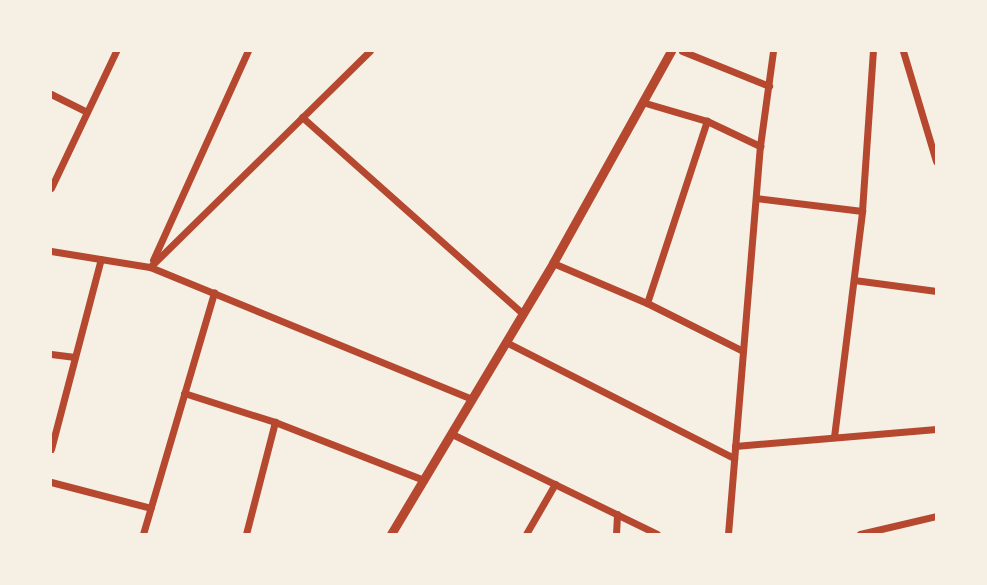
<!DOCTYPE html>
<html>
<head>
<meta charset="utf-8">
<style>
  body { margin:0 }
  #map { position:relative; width:987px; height:585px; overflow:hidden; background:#f6efe4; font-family:Cabin,sans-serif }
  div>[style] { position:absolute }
  .minor>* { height:7px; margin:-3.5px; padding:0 3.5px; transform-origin:3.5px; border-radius:3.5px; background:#b5482f }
  .tertiary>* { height:9px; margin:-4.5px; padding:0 4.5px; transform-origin:4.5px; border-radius:4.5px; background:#b5482f }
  span { translate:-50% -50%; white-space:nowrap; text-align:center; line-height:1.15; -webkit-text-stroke:5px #f6efe4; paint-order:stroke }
  .frame { position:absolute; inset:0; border:52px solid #f6efe4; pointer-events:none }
</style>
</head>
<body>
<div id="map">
  <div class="minor">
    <div style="left:682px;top:51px;width:94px;rotate:21.9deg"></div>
    <div style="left:903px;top:51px;width:115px;rotate:73.3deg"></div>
    <div style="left:51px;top:94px;width:40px;rotate:26.6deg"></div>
    <div style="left:642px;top:102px;width:68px;rotate:16.3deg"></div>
    <div style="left:707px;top:121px;width:59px;rotate:25.3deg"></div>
    <div style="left:302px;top:117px;width:296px;rotate:41.7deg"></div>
    <div style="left:51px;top:188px;width:152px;rotate:-64.6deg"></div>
    <div style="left:756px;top:198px;width:107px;rotate:7deg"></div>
    <div style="left:51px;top:251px;width:100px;rotate:9.2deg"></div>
    <div style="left:150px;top:267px;width:348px;rotate:22.3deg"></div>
    <div style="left:153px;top:260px;width:230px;rotate:-65.6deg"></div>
    <div style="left:553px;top:263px;width:102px;rotate:23.1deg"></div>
    <div style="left:647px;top:303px;width:107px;rotate:26.6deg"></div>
    <div style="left:150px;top:267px;width:308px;rotate:-44.5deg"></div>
    <div style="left:854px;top:280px;width:83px;rotate:7.6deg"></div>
    <div style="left:647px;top:303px;width:192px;rotate:-71.8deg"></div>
    <div style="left:506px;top:342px;width:256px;rotate:27deg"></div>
    <div style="left:51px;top:354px;width:24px;rotate:7deg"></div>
    <div style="left:184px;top:393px;width:96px;rotate:17.7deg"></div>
    <div style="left:275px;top:422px;width:160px;rotate:21.3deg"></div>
    <div style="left:452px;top:434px;width:228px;rotate:26deg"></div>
    <div style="left:834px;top:437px;width:228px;rotate:-82.9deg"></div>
    <div style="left:862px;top:211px;width:160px;rotate:-86.1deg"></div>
    <div style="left:735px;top:446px;width:202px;rotate:-4.8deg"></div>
    <div style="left:51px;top:449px;width:196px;rotate:-75.3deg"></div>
    <div style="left:51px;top:482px;width:103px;rotate:14.6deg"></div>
    <div style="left:143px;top:534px;width:252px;rotate:-73.6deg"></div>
    <div style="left:246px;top:534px;width:116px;rotate:-75.5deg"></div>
    <div style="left:526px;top:534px;width:58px;rotate:-59.9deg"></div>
    <div style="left:616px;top:534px;width:20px;rotate:-87deg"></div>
    <div style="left:728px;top:534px;width:389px;rotate:-85.3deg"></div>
    <div style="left:760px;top:146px;width:96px;rotate:-82.2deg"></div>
    <div style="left:860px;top:534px;width:78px;rotate:-13.3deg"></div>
  </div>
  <div class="tertiary">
    <div style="left:391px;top:534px;width:316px;rotate:-59.1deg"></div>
    <div style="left:553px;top:263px;width:243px;rotate:-60.9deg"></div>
  </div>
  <div class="frame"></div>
</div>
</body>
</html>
